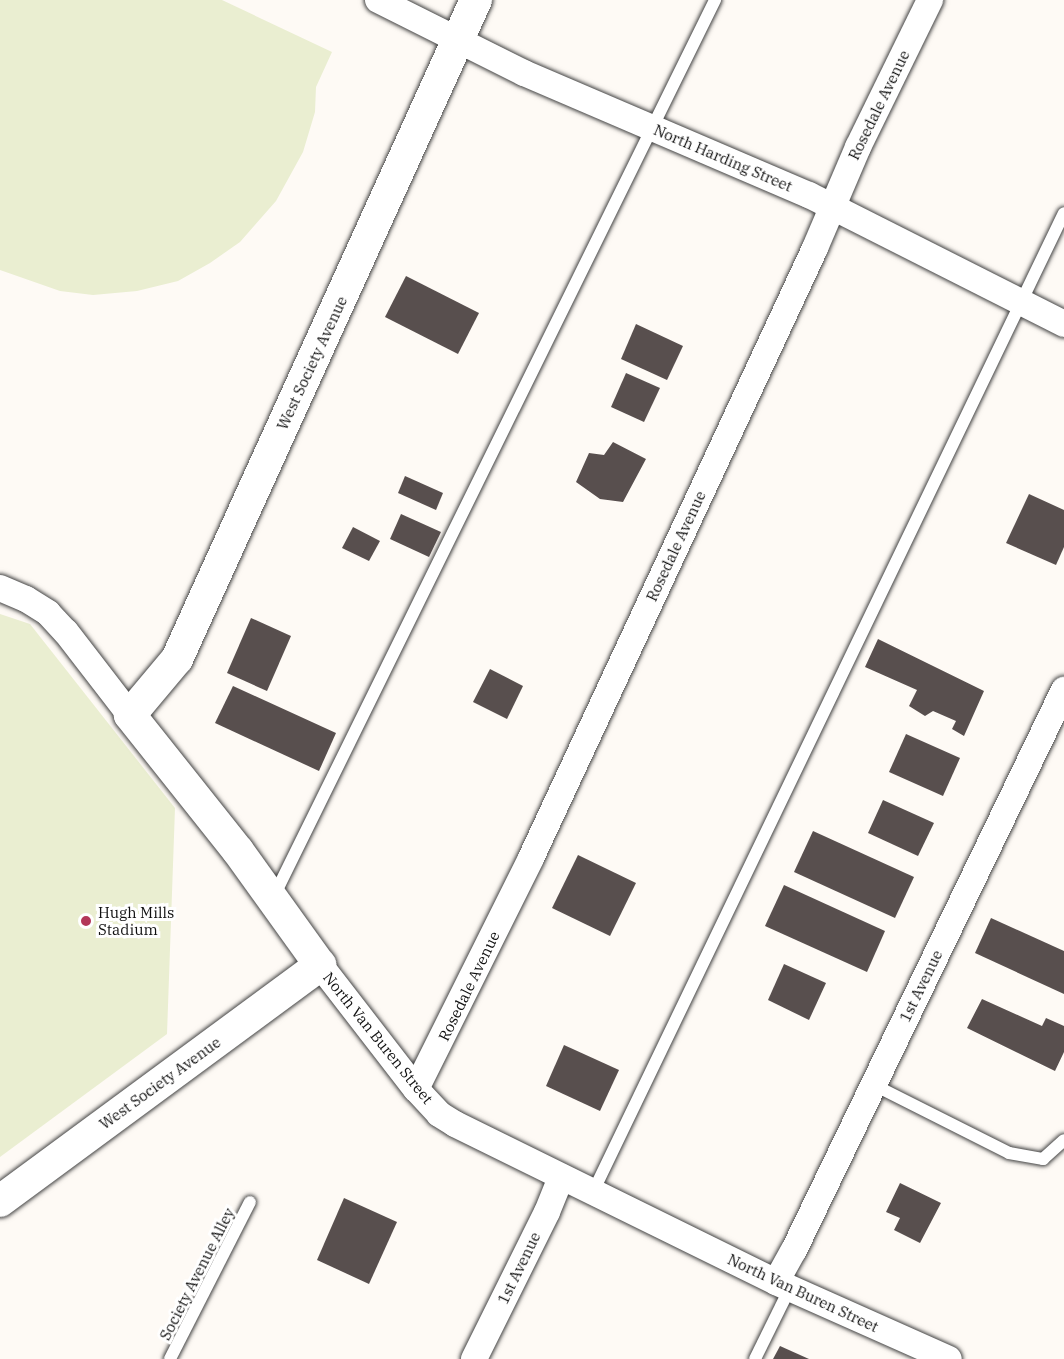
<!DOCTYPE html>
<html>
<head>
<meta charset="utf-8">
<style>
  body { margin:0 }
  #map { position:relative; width:1064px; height:1359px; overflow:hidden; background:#fefaf5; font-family:"IBM Plex Serif",serif }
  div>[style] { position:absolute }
  .pitch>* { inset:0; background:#eaeed1 }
  .building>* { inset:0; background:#584f4e }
  .roads { filter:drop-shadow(0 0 2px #434343) drop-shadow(0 0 2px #434343) }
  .service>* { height:12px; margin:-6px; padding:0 6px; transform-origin:6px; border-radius:6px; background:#fff }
  .minor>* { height:26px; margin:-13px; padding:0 13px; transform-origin:13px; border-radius:13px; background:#fff }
  .tertiary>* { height:32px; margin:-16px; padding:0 16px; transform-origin:16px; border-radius:16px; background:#fff }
  .dots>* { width:16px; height:16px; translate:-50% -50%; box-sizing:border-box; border:3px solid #fff; border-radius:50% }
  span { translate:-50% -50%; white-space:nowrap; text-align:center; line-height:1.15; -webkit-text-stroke:6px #fff; paint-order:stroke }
  .street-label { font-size:15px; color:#101010 }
  .poi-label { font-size:15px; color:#101010 }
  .left { translate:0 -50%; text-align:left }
</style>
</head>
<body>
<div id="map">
  <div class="pitch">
    <div style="clip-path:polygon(0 0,222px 0,332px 52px,316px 87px,315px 112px,303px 152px,276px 201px,240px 242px,210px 263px,178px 281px,137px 291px,93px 295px,60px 291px,0 270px)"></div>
    <div style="clip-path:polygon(0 614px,30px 624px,175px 808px,167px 1034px,0 1157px)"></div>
  </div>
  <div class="building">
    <div style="clip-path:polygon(406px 276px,479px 313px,458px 354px,385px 317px)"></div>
    <div style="clip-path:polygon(636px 324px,683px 346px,667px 380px,621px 359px)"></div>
    <div style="clip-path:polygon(626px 373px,660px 388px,644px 422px,611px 407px)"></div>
    <div style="clip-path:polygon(613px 442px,646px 459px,623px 502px,600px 499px,576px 482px,589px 453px,604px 455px)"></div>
    <div style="clip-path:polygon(405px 476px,443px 493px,436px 510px,398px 493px)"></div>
    <div style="clip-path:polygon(1029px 494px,1064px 510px,1064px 547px,1056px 565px,1006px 543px)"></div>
    <div style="clip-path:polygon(401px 514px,441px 532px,429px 557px,390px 539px)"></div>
    <div style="clip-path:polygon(353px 527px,380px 541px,369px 561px,342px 548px)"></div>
    <div style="clip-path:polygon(251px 618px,291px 636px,267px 691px,227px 673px)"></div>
    <div style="clip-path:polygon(878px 639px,984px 691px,964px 736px,952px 729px,956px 721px,933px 711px,925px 716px,909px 706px,917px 690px,865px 667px)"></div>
    <div style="clip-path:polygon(490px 669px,523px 686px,507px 719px,473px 702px)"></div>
    <div style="clip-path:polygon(233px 686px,336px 733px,319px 771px,215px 723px)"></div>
    <div style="clip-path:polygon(906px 734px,960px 758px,943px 796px,889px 772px)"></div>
    <div style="clip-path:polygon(883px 800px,934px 823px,918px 856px,868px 833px)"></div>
    <div style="clip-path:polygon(813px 831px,914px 877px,895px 918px,794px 872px)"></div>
    <div style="clip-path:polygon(578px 855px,636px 883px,610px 936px,552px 908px)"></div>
    <div style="clip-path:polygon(784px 885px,885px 931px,867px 972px,765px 926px)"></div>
    <div style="clip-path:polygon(991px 918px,1064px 951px,1064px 994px,975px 953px)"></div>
    <div style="clip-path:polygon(784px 964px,826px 983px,809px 1020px,768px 1000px)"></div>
    <div style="clip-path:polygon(982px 999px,1042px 1026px,1046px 1018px,1064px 1026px,1064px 1052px,1055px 1071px,967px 1028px)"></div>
    <div style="clip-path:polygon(564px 1045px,619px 1070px,600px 1111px,546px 1086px)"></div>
    <div style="clip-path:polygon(900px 1183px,941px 1203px,920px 1243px,894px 1230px,900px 1218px,886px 1212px)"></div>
    <div style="clip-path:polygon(344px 1198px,397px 1222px,369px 1284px,317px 1260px)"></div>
    <div style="clip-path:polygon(780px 1346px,809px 1359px,773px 1359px)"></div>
  </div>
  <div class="roads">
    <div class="service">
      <div style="left:273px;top:898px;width:1001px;rotate:-63.79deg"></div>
      <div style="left:874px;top:1085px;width:151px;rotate:26.7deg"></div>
      <div style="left:1009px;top:1153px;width:35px;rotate:10deg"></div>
      <div style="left:1043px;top:1159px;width:28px;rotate:-42deg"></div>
      <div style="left:593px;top:1192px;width:1086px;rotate:-64.31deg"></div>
      <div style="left:170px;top:1359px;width:176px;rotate:-63deg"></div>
      <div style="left:755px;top:1359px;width:79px;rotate:-63.8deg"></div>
    </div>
    <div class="minor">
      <div style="left:378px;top:0;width:163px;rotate:26.6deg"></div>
      <div style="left:524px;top:73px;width:310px;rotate:23.2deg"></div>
      <div style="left:809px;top:195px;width:286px;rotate:26.8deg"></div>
      <div style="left:0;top:588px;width:28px;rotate:23deg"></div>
      <div style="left:26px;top:599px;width:26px;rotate:32deg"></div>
      <div style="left:48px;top:613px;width:26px;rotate:47deg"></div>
      <div style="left:66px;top:632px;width:105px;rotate:52.4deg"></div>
      <div style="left:320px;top:965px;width:157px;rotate:52.3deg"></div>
      <div style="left:416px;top:1089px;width:34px;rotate:47deg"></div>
      <div style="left:439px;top:1114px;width:19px;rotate:32deg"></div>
      <div style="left:455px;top:1124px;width:358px;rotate:26.2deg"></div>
      <div style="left:776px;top:1282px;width:189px;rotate:24deg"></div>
      <div style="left:416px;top:1089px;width:258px;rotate:-63.5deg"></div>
      <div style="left:531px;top:858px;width:673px;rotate:-65.03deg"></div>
      <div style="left:815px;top:248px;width:110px;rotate:-66.9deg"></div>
      <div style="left:858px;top:147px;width:164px;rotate:-63.9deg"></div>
      <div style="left:776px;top:1282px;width:37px;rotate:-61deg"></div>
      <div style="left:794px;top:1250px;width:622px;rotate:-64.26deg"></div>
      <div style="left:474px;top:1359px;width:164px;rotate:-63.6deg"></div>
      <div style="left:547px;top:1212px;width:38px;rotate:-68deg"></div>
    </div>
    <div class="tertiary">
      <div style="left:0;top:1201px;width:398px;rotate:-36.4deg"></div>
      <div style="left:320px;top:965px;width:140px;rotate:-125.7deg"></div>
      <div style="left:238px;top:851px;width:174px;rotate:-128.5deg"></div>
      <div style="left:130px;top:715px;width:73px;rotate:-50deg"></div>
      <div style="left:177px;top:659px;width:724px;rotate:-65.6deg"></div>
    </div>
  </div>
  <div class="dots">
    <div style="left:86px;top:921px;background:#b23658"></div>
  </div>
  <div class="street-label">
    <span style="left:879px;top:105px;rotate:-64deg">Rosedale Avenue</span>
    <span style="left:723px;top:158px;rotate:23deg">North Harding Street</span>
    <span style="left:312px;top:363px;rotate:-65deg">West Society Avenue</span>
    <span style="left:676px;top:546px;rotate:-65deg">Rosedale Avenue</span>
    <span style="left:469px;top:986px;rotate:-64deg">Rosedale Avenue</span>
    <span style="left:921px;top:986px;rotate:-64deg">1st Avenue</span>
    <span style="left:378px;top:1038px;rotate:51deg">North Van Buren Street</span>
    <span style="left:160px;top:1083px;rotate:-36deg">West Society Avenue</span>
    <span style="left:519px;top:1268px;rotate:-64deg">1st Avenue</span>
    <span style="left:197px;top:1274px;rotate:-63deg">Society Avenue Alley</span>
    <span style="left:803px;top:1293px;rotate:25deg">North Van Buren Street</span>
  </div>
  <div class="poi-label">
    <span class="left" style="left:98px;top:921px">Hugh Mills<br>Stadium</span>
  </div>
</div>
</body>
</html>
